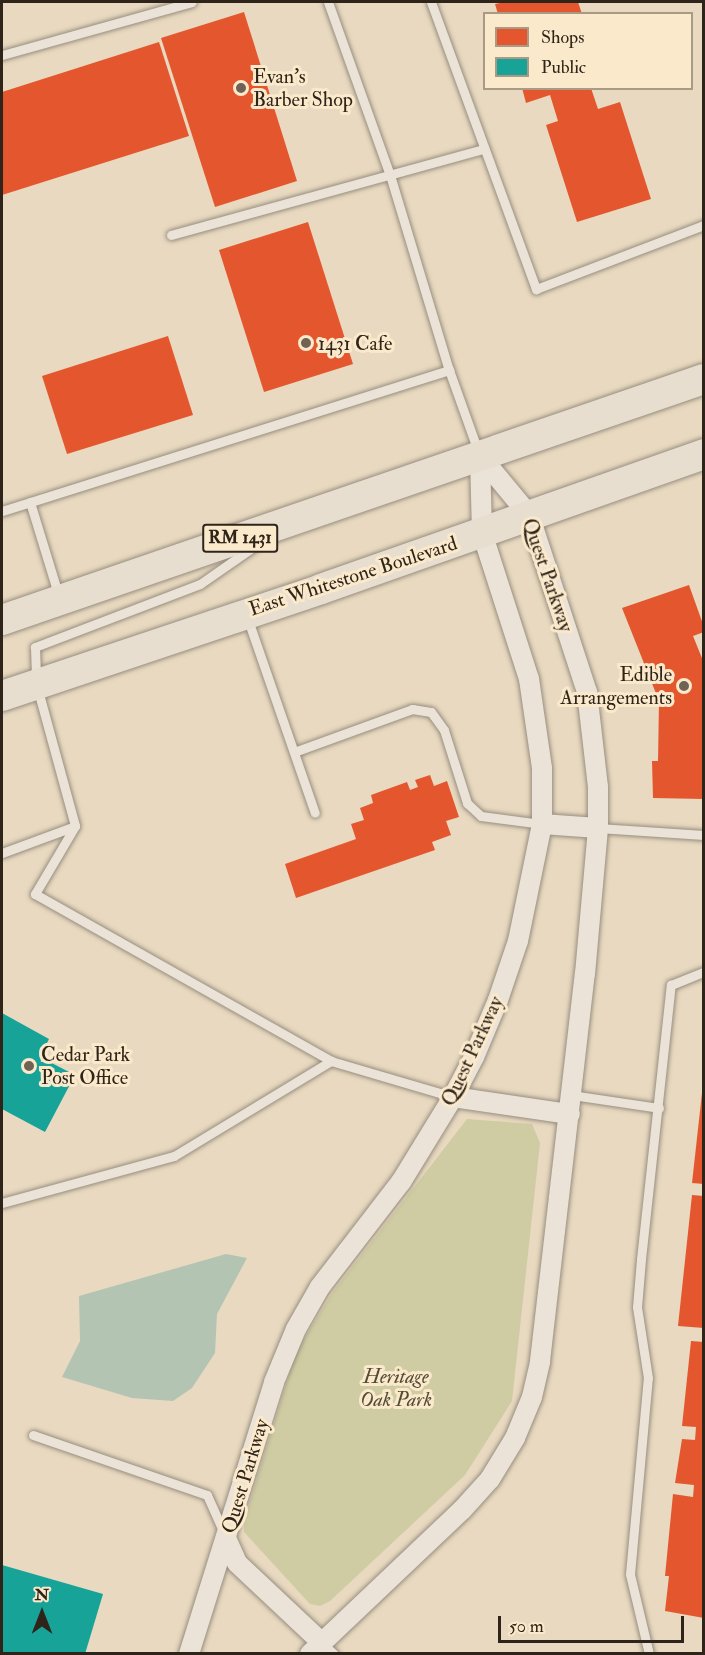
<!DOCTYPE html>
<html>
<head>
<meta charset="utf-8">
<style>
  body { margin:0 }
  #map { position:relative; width:705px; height:1655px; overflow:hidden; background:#e8d9c0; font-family:"IM FELL Double Pica",serif }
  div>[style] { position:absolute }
  .green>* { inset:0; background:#cfcca3 }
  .water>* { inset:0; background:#b4c4b3 }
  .shops>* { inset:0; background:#e4572e }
  .public>* { inset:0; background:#17a398 }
  .roads { filter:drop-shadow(0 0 2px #988e7f) drop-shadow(0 0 2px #988e7f) }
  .service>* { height:9px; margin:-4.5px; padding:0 4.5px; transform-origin:4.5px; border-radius:4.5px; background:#ebe3d7 }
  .minor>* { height:20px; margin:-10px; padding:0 10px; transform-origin:10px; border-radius:10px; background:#ebe3d7 }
  .primary>* { height:30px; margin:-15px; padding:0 15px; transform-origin:15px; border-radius:15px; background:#e7ded0 }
  .dots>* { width:16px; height:16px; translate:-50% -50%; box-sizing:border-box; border:3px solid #fbe9cb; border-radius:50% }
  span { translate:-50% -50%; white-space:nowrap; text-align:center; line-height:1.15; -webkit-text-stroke:6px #fbe9cb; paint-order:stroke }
  .shield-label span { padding:2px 4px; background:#fbe9cb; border:2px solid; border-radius:4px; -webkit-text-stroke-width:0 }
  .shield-label { font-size:18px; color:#2f241a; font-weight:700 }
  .poi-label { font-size:20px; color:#2f241a }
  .left { translate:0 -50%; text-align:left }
  .right { translate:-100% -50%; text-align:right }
  .street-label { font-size:20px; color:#2f241a }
  .park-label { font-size:20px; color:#524c36; font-style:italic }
  .frame { position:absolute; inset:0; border:3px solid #2f241a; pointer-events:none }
  .legend { position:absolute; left:483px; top:12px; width:210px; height:78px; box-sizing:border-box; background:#fbe9cb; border:2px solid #a99a84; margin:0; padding:8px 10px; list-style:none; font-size:18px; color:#2f241a }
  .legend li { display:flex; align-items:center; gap:12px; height:30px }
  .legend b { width:30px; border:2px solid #a99a84 }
  .north { position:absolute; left:12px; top:1583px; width:60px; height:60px; -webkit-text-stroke:4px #fbe9cb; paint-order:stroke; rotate:0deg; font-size:16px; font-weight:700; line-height:24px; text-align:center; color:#2f241a }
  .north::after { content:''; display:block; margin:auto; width:21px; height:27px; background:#2f241a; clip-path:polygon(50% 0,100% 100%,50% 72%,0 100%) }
  .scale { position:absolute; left:498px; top:1616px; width:186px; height:27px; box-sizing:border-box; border:3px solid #2f241a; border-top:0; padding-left:8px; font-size:18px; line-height:21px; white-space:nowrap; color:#2f241a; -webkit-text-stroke:4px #fbe9cb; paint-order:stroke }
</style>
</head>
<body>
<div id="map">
  <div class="green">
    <div style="clip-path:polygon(467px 1119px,532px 1124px,540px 1143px,512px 1401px,465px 1475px,330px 1601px,320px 1606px,310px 1604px,244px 1532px,244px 1521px,296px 1352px,333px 1292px)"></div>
  </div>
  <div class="water">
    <div style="clip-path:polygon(226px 1254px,247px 1258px,217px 1314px,215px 1353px,192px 1388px,173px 1401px,132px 1398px,62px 1377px,80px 1341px,79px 1296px)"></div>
  </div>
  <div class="shops">
    <div style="clip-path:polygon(505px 2px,578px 2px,582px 14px,498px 14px,495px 4px)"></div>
    <div style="clip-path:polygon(244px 12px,297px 181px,215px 207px,161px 38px)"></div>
    <div style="clip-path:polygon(159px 42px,189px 136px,2px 195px,2px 92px)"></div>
    <div style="clip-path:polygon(522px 88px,591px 88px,598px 109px,620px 102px,651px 199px,577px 222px,546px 125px,558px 121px,550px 95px,526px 103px)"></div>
    <div style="clip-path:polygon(308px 222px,353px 364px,264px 392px,219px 250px)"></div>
    <div style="clip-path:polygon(168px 336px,193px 415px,67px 454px,42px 376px)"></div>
    <div style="clip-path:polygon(689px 585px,704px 627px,704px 632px,693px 636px,704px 663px,704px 799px,653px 798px,652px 761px,658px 761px,659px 701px,622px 608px)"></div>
    <div style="clip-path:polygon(430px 775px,434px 786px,447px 781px,459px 817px,446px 821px,451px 835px,432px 842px,435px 850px,296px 898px,285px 864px,356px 839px,351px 824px,364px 820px,360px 808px,373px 803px,371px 795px,407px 782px,410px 790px,418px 787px,415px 780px)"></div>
    <div style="clip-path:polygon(702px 1093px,704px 1093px,704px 1184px,692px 1183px)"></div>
    <div style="clip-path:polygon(692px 1195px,704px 1196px,704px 1328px,678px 1326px)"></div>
    <div style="clip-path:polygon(691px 1341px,704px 1342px,704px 1618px,665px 1611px,669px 1576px,665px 1576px,673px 1494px,693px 1497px,694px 1485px,675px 1483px,682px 1439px,695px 1440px,696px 1427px,682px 1426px)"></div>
  </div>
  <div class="public">
    <div style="clip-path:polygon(2px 1013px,49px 1039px,40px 1057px,75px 1075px,45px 1132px,2px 1109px)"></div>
    <div style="clip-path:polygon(2px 1565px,103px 1594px,85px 1654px,2px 1654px)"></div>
  </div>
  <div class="roads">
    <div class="service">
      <div style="left:328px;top:2px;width:184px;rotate:70.3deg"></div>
      <div style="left:390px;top:175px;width:204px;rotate:73.2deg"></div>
      <div style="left:449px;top:370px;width:86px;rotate:70.3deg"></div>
      <div style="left:431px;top:2px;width:306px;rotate:69.9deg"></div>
      <div style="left:536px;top:289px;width:180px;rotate:-20.9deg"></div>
      <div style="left:2px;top:55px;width:197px;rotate:-15.6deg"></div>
      <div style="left:171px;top:235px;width:325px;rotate:-15.4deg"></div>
      <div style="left:30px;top:502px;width:99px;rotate:73deg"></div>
      <div style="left:2px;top:511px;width:469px;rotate:-17.5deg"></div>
      <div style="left:256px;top:545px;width:68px;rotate:145.1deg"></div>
      <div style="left:200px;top:584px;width:177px;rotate:159.1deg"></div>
      <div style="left:35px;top:647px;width:36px;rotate:88deg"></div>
      <div style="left:36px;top:683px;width:148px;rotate:74.7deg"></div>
      <div style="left:75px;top:826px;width:79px;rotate:120.5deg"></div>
      <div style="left:35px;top:894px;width:340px;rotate:29.4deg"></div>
      <div style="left:247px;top:617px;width:207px;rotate:70.9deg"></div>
      <div style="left:294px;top:752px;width:126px;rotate:-20deg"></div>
      <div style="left:412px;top:709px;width:19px;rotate:9deg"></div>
      <div style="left:431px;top:712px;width:22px;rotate:54deg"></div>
      <div style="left:444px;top:730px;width:77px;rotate:72.5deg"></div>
      <div style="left:467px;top:803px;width:19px;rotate:43deg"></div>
      <div style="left:481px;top:816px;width:62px;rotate:7.5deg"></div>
      <div style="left:598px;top:828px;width:106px;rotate:3.8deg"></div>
      <div style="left:2px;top:853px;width:78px;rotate:-20.3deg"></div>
      <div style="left:572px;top:1095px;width:88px;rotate:8.5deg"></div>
      <div style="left:2px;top:1203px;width:178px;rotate:-15.3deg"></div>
      <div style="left:174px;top:1156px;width:184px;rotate:-31.2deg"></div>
      <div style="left:331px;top:1061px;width:127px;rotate:16.4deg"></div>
      <div style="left:33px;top:1435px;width:184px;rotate:19deg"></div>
      <div style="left:207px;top:1495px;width:42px;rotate:65.9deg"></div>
      <div style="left:321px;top:1642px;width:18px;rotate:43deg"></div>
      <div style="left:649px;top:1654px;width:82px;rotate:-103.4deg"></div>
      <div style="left:630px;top:1574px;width:197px;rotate:-84.8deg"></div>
      <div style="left:648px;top:1378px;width:72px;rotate:-98.8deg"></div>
      <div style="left:637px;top:1307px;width:48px;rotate:-85.2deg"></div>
      <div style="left:641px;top:1259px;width:276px;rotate:-83.8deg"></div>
      <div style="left:671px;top:985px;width:35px;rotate:-22deg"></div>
    </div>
    <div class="minor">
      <div style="left:542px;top:824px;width:56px;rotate:4.1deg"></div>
      <div style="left:453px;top:1097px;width:118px;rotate:8.3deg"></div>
      <div style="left:226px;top:1538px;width:27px;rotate:66deg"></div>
      <div style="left:237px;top:1563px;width:115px;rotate:43.2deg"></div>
      <div style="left:189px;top:1654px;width:285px;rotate:-72.6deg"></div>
      <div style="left:274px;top:1382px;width:57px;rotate:-67.5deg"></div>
      <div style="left:296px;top:1329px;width:48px;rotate:-60.3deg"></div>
      <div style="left:320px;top:1287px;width:133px;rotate:-52.4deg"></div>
      <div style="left:401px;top:1182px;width:100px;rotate:-58.5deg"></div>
      <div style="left:453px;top:1097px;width:45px;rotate:-62.3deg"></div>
      <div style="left:474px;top:1057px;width:62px;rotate:-67.2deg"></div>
      <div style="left:498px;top:1000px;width:62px;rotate:-71.3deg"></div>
      <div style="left:518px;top:941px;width:119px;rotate:-78.4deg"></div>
      <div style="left:542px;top:824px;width:56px;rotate:-90deg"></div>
      <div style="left:542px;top:768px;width:90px;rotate:-98.3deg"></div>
      <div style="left:529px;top:679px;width:153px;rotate:-107.8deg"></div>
      <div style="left:482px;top:533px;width:77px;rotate:-91.5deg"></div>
      <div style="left:310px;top:1654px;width:209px;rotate:-43.5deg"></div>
      <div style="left:462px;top:1510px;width:42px;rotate:-47.9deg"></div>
      <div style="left:490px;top:1479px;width:48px;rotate:-58.6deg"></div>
      <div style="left:515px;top:1438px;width:44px;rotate:-67.5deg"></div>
      <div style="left:532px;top:1397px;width:37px;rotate:-77deg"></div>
      <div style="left:540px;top:1361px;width:390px;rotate:-83.4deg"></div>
      <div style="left:585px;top:974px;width:147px;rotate:-84.9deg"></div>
      <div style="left:598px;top:828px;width:41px;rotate:-90deg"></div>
      <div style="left:598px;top:787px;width:96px;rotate:-96.6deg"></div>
      <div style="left:587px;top:692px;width:186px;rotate:-108.1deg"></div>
      <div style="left:529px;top:515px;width:77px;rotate:-129.7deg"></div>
    </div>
    <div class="primary">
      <div style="left:2px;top:620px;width:742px;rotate:-18.95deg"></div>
      <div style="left:2px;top:696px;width:336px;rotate:-18.5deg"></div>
      <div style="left:321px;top:589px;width:406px;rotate:-19.4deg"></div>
    </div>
  </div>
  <div class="dots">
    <div style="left:241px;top:88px;background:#706354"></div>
    <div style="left:306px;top:343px;background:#706354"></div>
    <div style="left:684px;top:686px;background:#706354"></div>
    <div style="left:29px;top:1066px;background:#706354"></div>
  </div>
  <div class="shield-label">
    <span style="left:240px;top:538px">RM 1431</span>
  </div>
  <div class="poi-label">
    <span class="left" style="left:253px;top:88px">Evan's<br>Barber Shop</span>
    <span class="left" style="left:318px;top:343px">1431 Cafe</span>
    <span class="right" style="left:672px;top:686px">Edible<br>Arrangements</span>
    <span class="left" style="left:41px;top:1066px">Cedar Park<br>Post Office</span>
  </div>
  <div class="street-label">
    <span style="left:548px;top:575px;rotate:71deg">Quest Parkway</span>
    <span style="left:353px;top:576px;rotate:-18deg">East Whitestone Boulevard</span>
    <span style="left:472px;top:1051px;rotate:-65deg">Quest Parkway</span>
    <span style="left:245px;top:1476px;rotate:-73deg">Quest Parkway</span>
  </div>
  <div class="park-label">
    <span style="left:396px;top:1388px">Heritage<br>Oak Park</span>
  </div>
  <div class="frame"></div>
  <ul class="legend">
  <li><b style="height:16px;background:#e4572e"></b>Shops</li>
  <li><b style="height:16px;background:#17a398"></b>Public</li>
  </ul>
  <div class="north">N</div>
  <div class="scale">50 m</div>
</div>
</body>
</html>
